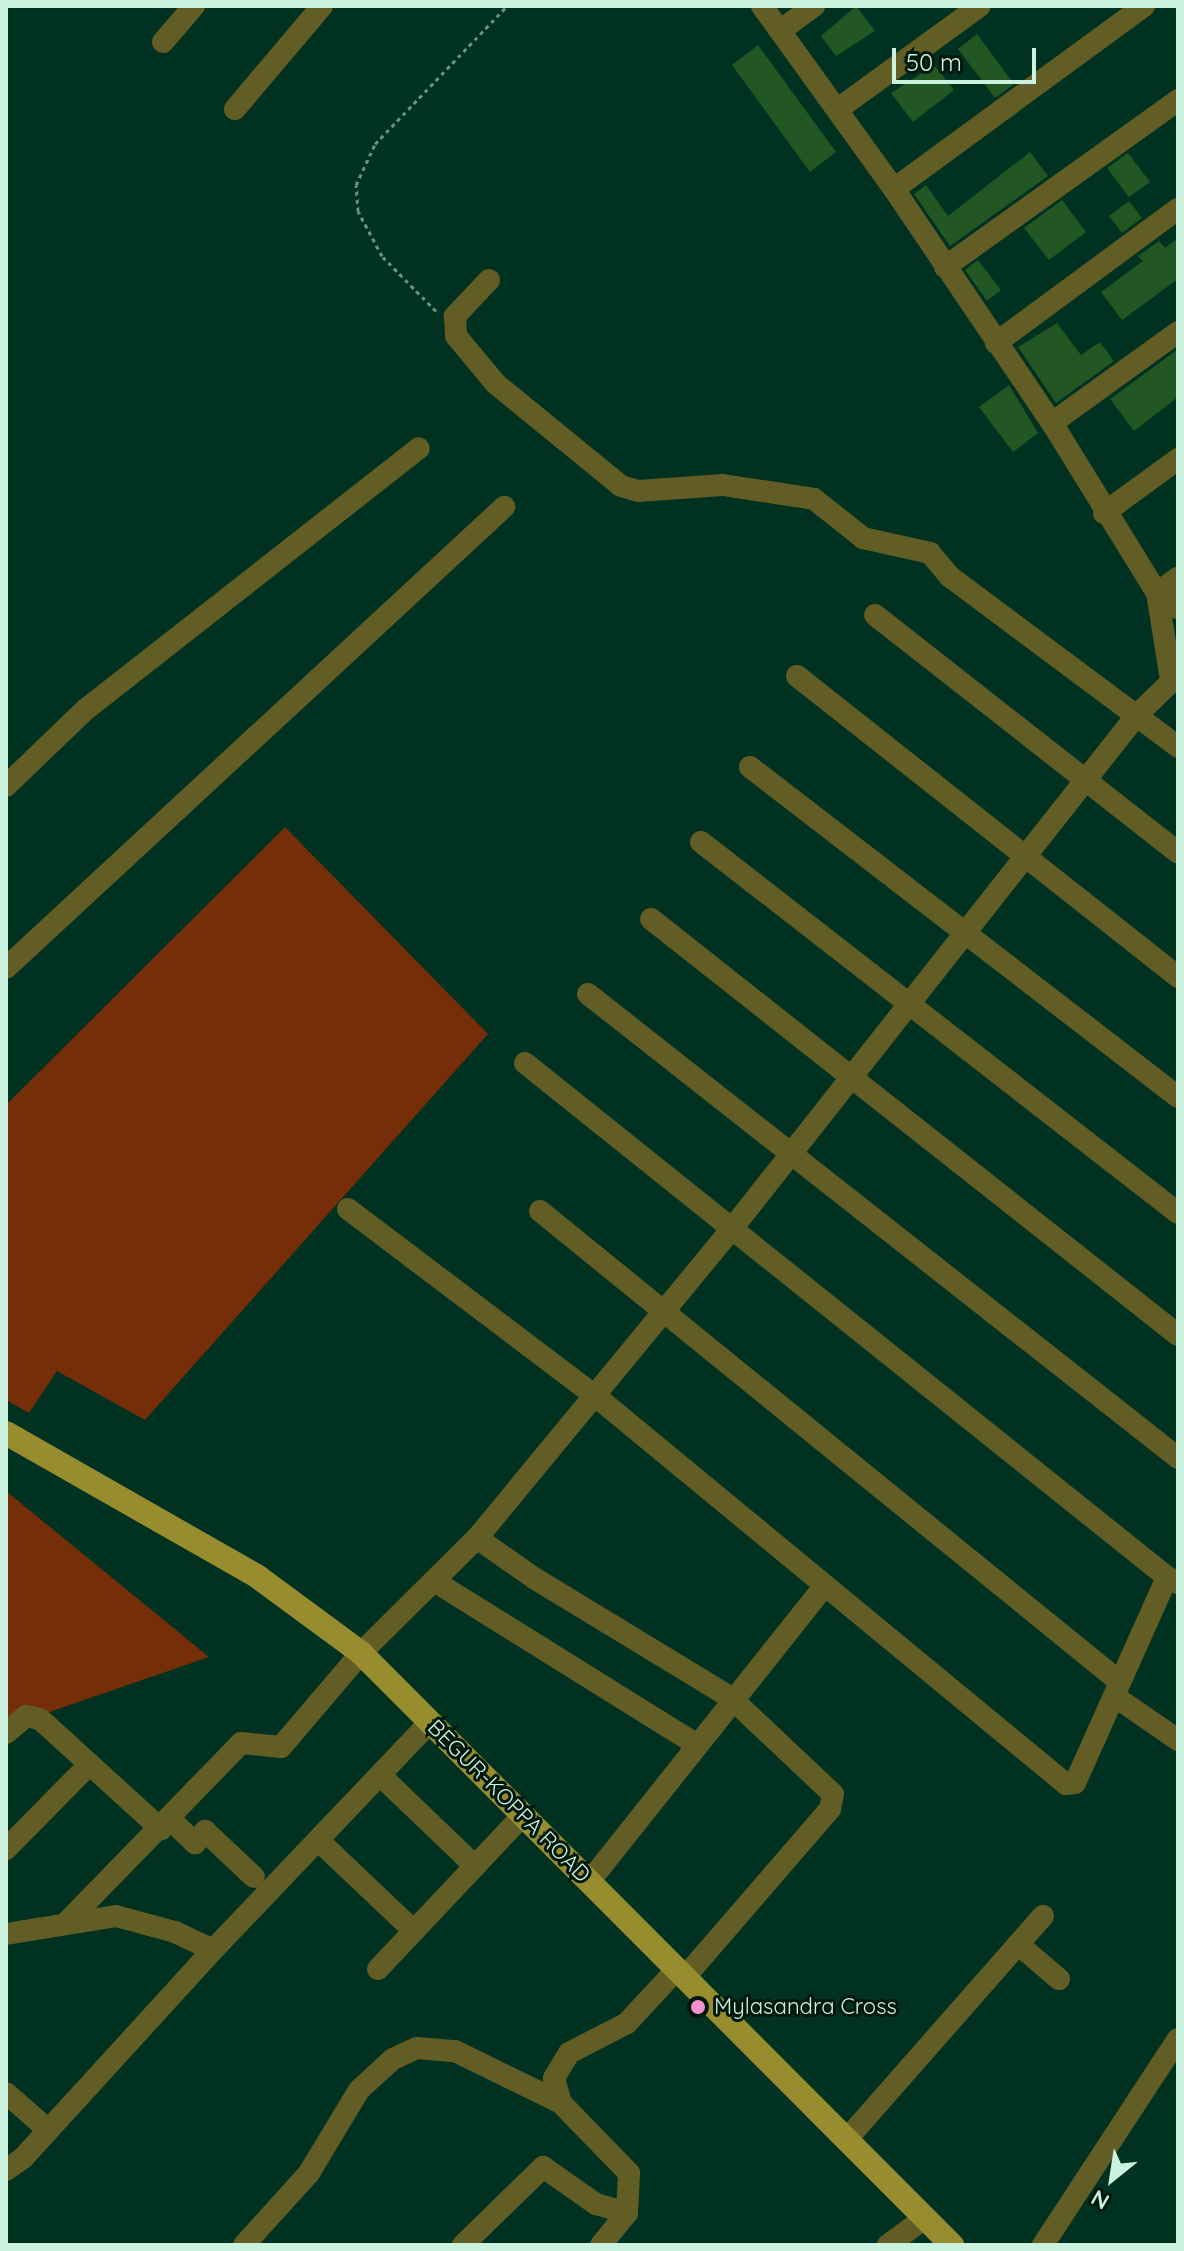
<!DOCTYPE html>
<html>
<head>
<meta charset="utf-8">
<style>
  body { margin:0 }
  #map { position:relative; width:1184px; height:2251px; overflow:hidden; background:#013221; font-family:Quicksand,sans-serif }
  div>[style] { position:absolute }
  .green>* { inset:0; background:#752e08 }
  .building>* { inset:0; background:#225622 }
  .path>* { height:3px; margin-top:-1.5px; transform-origin:0; background:repeating-linear-gradient(90deg,#679381 0 4px,transparent 0 8px) }
  .minor>* { height:22px; margin:-11px; padding:0 11px; transform-origin:11px; border-radius:11px; background:#625c25 }
  .major>* { height:24px; margin:-12px; padding:0 12px; transform-origin:12px; border-radius:12px; background:#978d2e }
  .dots>* { width:22px; height:22px; translate:-50% -50%; box-sizing:border-box; border:4px solid #00170d; border-radius:50% }
  span { translate:-50% -50%; white-space:nowrap; text-align:center; line-height:1.15; -webkit-text-stroke:6px #00170d; paint-order:stroke }
  .street-label { font-size:22px; color:#caf2de }
  .poi-label { font-size:22px; color:#caf2de }
  .left { translate:0 -50%; text-align:left }
  .frame { position:absolute; inset:0; border:8px solid #caf2de; pointer-events:none }
  .north { position:absolute; left:1072px; top:2139px; width:80px; height:80px; -webkit-text-stroke:6px #00170d; paint-order:stroke; rotate:210deg; font-size:22px; font-weight:700; line-height:32px; text-align:center; color:#caf2de }
  .north::after { content:''; display:block; margin:auto; width:28px; height:36px; background:#caf2de; clip-path:polygon(50% 0,100% 100%,50% 72%,0 100%) }
  .scale { position:absolute; left:892px; top:48px; width:144px; height:36px; box-sizing:border-box; border:4px solid #caf2de; border-top:0; padding-left:10px; font-size:24px; line-height:28px; white-space:nowrap; color:#caf2de; -webkit-text-stroke:6px #00170d; paint-order:stroke }
</style>
</head>
<body>
<div id="map">
  <div class="green">
    <div style="clip-path:polygon(285px 827px,488px 1034px,145px 1420px,57px 1371px,29px 1413px,6px 1400px,6px 1105px)"></div>
    <div style="clip-path:polygon(6px 1491px,209px 1657px,6px 1727px)"></div>
  </div>
  <div class="building">
    <div style="clip-path:polygon(856px 6px,875px 31px,836px 56px,821px 36px)"></div>
    <div style="clip-path:polygon(977px 34px,1014px 84px,995px 98px,958px 49px)"></div>
    <div style="clip-path:polygon(758px 45px,836px 152px,810px 172px,732px 65px)"></div>
    <div style="clip-path:polygon(934px 65px,954px 90px,913px 122px,891px 93px)"></div>
    <div style="clip-path:polygon(1030px 152px,1048px 176px,950px 246px,914px 194px,926px 185px,948px 216px)"></div>
    <div style="clip-path:polygon(1128px 153px,1150px 182px,1129px 197px,1107px 168px)"></div>
    <div style="clip-path:polygon(1062px 200px,1086px 232px,1049px 260px,1024px 228px)"></div>
    <div style="clip-path:polygon(1129px 201px,1142px 218px,1122px 233px,1109px 216px)"></div>
    <div style="clip-path:polygon(1178px 238px,1178px 279px,1122px 320px,1101px 292px,1143px 261px,1138px 256px,1159px 241px,1165px 248px)"></div>
    <div style="clip-path:polygon(978px 260px,1001px 290px,987px 301px,965px 270px)"></div>
    <div style="clip-path:polygon(1057px 323px,1081px 355px,1100px 342px,1114px 361px,1056px 403px,1018px 347px)"></div>
    <div style="clip-path:polygon(1178px 349px,1178px 397px,1134px 431px,1110px 399px)"></div>
    <div style="clip-path:polygon(1009px 385px,1038px 433px,1013px 452px,979px 407px)"></div>
  </div>
  <div class="path">
    <div style="left:436px;top:311px;width:77px;rotate:-134.5deg"></div>
    <div style="left:382px;top:256px;width:51px;rotate:-118.1deg"></div>
    <div style="left:358px;top:211px;width:26px;rotate:-94deg"></div>
    <div style="left:356px;top:185px;width:45px;rotate:-65.1deg"></div>
    <div style="left:375px;top:144px;width:191px;rotate:-46.3deg"></div>
  </div>
  <div class="minor">
    <div style="left:762px;top:6px;width:226px;rotate:54.2deg"></div>
    <div style="left:894px;top:189px;width:282px;rotate:56deg"></div>
    <div style="left:1052px;top:423px;width:200px;rotate:58.3deg"></div>
    <div style="left:1157px;top:593px;width:26px;rotate:36deg"></div>
    <div style="left:781px;top:30px;width:41px;rotate:-36deg"></div>
    <div style="left:163px;top:42px;width:48px;rotate:-49.3deg"></div>
    <div style="left:235px;top:109px;width:135px;rotate:-49.8deg"></div>
    <div style="left:838px;top:109px;width:175px;rotate:-36deg"></div>
    <div style="left:894px;top:189px;width:310px;rotate:-36.2deg"></div>
    <div style="left:945px;top:267px;width:287px;rotate:-35.6deg"></div>
    <div style="left:489px;top:280px;width:50px;rotate:133.4deg"></div>
    <div style="left:455px;top:316px;width:20px;rotate:87deg"></div>
    <div style="left:456px;top:336px;width:62px;rotate:50.2deg"></div>
    <div style="left:496px;top:384px;width:161px;rotate:39.2deg"></div>
    <div style="left:621px;top:486px;width:18px;rotate:16deg"></div>
    <div style="left:638px;top:491px;width:85px;rotate:-4deg"></div>
    <div style="left:723px;top:485px;width:92px;rotate:8.7deg"></div>
    <div style="left:814px;top:499px;width:63px;rotate:38.5deg"></div>
    <div style="left:863px;top:538px;width:69px;rotate:12.6deg"></div>
    <div style="left:930px;top:553px;width:30px;rotate:50deg"></div>
    <div style="left:949px;top:576px;width:286px;rotate:36.7deg"></div>
    <div style="left:996px;top:343px;width:226px;rotate:-36.4deg"></div>
    <div style="left:1052px;top:423px;width:155px;rotate:-35.8deg"></div>
    <div style="left:1104px;top:513px;width:92px;rotate:-36.1deg"></div>
    <div style="left:875px;top:615px;width:385px;rotate:38.1deg"></div>
    <div style="left:797px;top:676px;width:486px;rotate:38.3deg"></div>
    <div style="left:1171px;top:680px;width:88px;rotate:-99.1deg"></div>
    <div style="left:1157px;top:593px;width:26px;rotate:-36deg"></div>
    <div style="left:750px;top:767px;width:540px;rotate:37.63deg"></div>
    <div style="left:6px;top:786px;width:110px;rotate:-43.9deg"></div>
    <div style="left:85px;top:710px;width:424px;rotate:-38.1deg"></div>
    <div style="left:701px;top:842px;width:604px;rotate:37.87deg"></div>
    <div style="left:651px;top:919px;width:671px;rotate:38.29deg"></div>
    <div style="left:6px;top:968px;width:679px;rotate:-42.79deg"></div>
    <div style="left:588px;top:994px;width:751px;rotate:38.18deg"></div>
    <div style="left:525px;top:1063px;width:822px;rotate:38.68deg"></div>
    <div style="left:348px;top:1209px;width:307px;rotate:37.1deg"></div>
    <div style="left:593px;top:1394px;width:613px;rotate:39.51deg"></div>
    <div style="left:1066px;top:1784px;width:9px;rotate:-6deg"></div>
    <div style="left:1075px;top:1783px;width:226px;rotate:-65.9deg"></div>
    <div style="left:1167px;top:1577px;width:13px;rotate:29deg"></div>
    <div style="left:540px;top:1211px;width:747px;rotate:39.08deg"></div>
    <div style="left:477px;top:1538px;width:70px;rotate:35.1deg"></div>
    <div style="left:534px;top:1578px;width:231px;rotate:31.3deg"></div>
    <div style="left:731px;top:1698px;width:140px;rotate:43.3deg"></div>
    <div style="left:833px;top:1794px;width:15px;rotate:101deg"></div>
    <div style="left:830px;top:1809px;width:223px;rotate:130.8deg"></div>
    <div style="left:434px;top:1581px;width:309px;rotate:31.9deg"></div>
    <div style="left:1114px;top:1696px;width:78px;rotate:34.5deg"></div>
    <div style="left:6px;top:1733px;width:26px;rotate:-40deg"></div>
    <div style="left:26px;top:1716px;width:14px;rotate:12deg"></div>
    <div style="left:40px;top:1719px;width:164px;rotate:42.3deg"></div>
    <div style="left:380px;top:1775px;width:132px;rotate:43.8deg"></div>
    <div style="left:170px;top:1819px;width:35px;rotate:44deg"></div>
    <div style="left:195px;top:1843px;width:16px;rotate:-50deg"></div>
    <div style="left:205px;top:1831px;width:67px;rotate:43.2deg"></div>
    <div style="left:318px;top:1840px;width:132px;rotate:43.5deg"></div>
    <div style="left:6px;top:1849px;width:115px;rotate:-45.4deg"></div>
    <div style="left:589px;top:1882px;width:376px;rotate:-51.5deg"></div>
    <div style="left:69px;top:1920px;width:247px;rotate:-45.8deg"></div>
    <div style="left:241px;top:1743px;width:40px;rotate:5.7deg"></div>
    <div style="left:281px;top:1747px;width:123px;rotate:-49.6deg"></div>
    <div style="left:361px;top:1653px;width:163px;rotate:-44.8deg"></div>
    <div style="left:477px;top:1538px;width:399px;rotate:-50.5deg"></div>
    <div style="left:731px;top:1230px;width:654px;rotate:-51.76deg"></div>
    <div style="left:1136px;top:716px;width:59px;rotate:-44.3deg"></div>
    <div style="left:6px;top:1934px;width:111px;rotate:-9.3deg"></div>
    <div style="left:116px;top:1916px;width:61px;rotate:15.2deg"></div>
    <div style="left:175px;top:1932px;width:42px;rotate:25.3deg"></div>
    <div style="left:213px;top:1950px;width:315px;rotate:-46.4deg"></div>
    <div style="left:1018px;top:1944px;width:54px;rotate:40.5deg"></div>
    <div style="left:378px;top:1969px;width:212px;rotate:-46.7deg"></div>
    <div style="left:6px;top:2093px;width:55px;rotate:41.3deg"></div>
    <div style="left:847px;top:2139px;width:297px;rotate:-48.7deg"></div>
    <div style="left:6px;top:2170px;width:21px;rotate:-35deg"></div>
    <div style="left:23px;top:2158px;width:282px;rotate:-47.6deg"></div>
    <div style="left:244px;top:2245px;width:97px;rotate:-47.9deg"></div>
    <div style="left:309px;top:2173px;width:97px;rotate:-58.9deg"></div>
    <div style="left:359px;top:2090px;width:46px;rotate:-42.4deg"></div>
    <div style="left:393px;top:2059px;width:26px;rotate:-25deg"></div>
    <div style="left:417px;top:2048px;width:38px;rotate:5deg"></div>
    <div style="left:455px;top:2051px;width:118px;rotate:26.1deg"></div>
    <div style="left:463px;top:2245px;width:112px;rotate:-44.3deg"></div>
    <div style="left:543px;top:2167px;width:65px;rotate:34.9deg"></div>
    <div style="left:596px;top:2204px;width:32px;rotate:16deg"></div>
    <div style="left:601px;top:2245px;width:41px;rotate:-50.9deg"></div>
    <div style="left:627px;top:2213px;width:40px;rotate:-87.1deg"></div>
    <div style="left:629px;top:2173px;width:98px;rotate:-134.2deg"></div>
    <div style="left:561px;top:2103px;width:26px;rotate:-106deg"></div>
    <div style="left:554px;top:2078px;width:29px;rotate:-59deg"></div>
    <div style="left:569px;top:2053px;width:65px;rotate:-27.3deg"></div>
    <div style="left:627px;top:2023px;width:72px;rotate:-47.2deg"></div>
    <div style="left:888px;top:2245px;width:46px;rotate:-36.1deg"></div>
    <div style="left:1043px;top:2245px;width:246px;rotate:-56.8deg"></div>
  </div>
  <div class="major">
    <div style="left:6px;top:1433px;width:290px;rotate:29.7deg"></div>
    <div style="left:258px;top:1577px;width:128px;rotate:36.4deg"></div>
    <div style="left:361px;top:1653px;width:837px;rotate:45.05deg"></div>
  </div>
  <div class="dots">
    <div style="left:698px;top:2007px;background:#f690cf"></div>
  </div>
  <div class="street-label">
    <span style="left:509px;top:1801px;rotate:45deg">BEGUR-KOPPA ROAD</span>
  </div>
  <div class="poi-label">
    <span class="left" style="left:714px;top:2007px">Mylasandra Cross</span>
  </div>
  <div class="frame"></div>
  <div class="north">N</div>
  <div class="scale">50 m</div>
</div>
</body>
</html>
